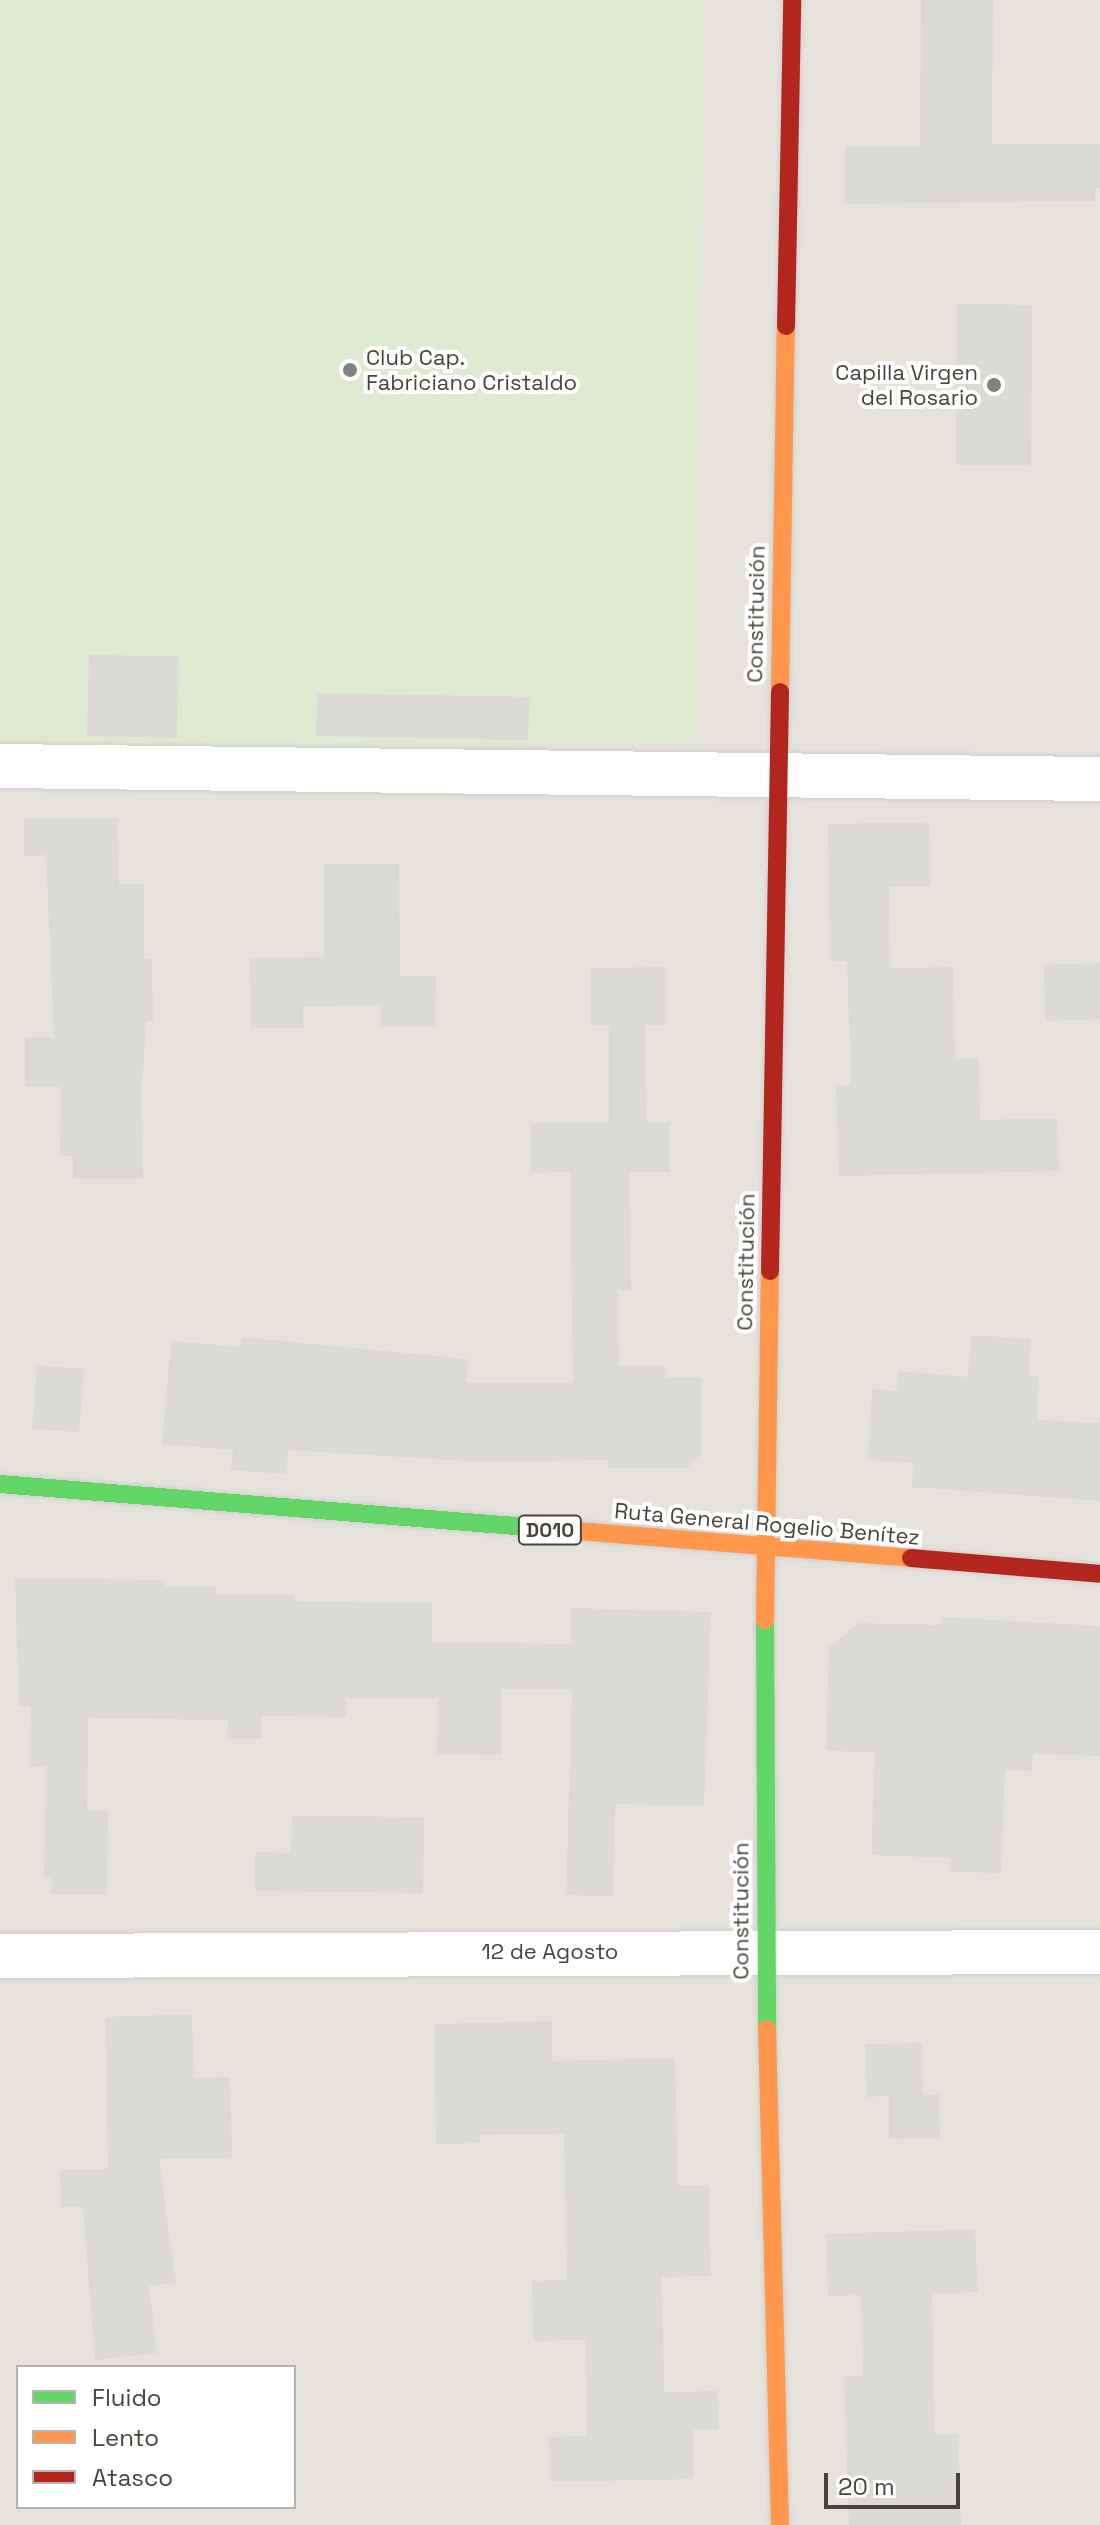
<!DOCTYPE html>
<html>
<head>
<meta charset="utf-8">
<style>
  body { margin:0 }
  #map { position:relative; width:1100px; height:2525px; overflow:hidden; background:#f3f1ef; font-family:"Space Grotesk",sans-serif }
  div>[style] { position:absolute }
  .residential>* { inset:0; background:#e6e3dd }
  .green>* { inset:0; background:#e0ead2 }
  .building>* { inset:0; background:#dcdad7 }
  .roads { filter:drop-shadow(0 0 2px #d1cfcc) drop-shadow(0 0 2px #d1cfcc) }
  .street>* { height:44px; margin:-22px; padding:0 22px; transform-origin:22px; border-radius:22px; background:#fdfdfd }
  .fast>* { height:18px; margin:-9px; padding:0 9px; transform-origin:9px; border-radius:9px; background:#63d668 }
  .slow>* { height:18px; margin:-9px; padding:0 9px; transform-origin:9px; border-radius:9px; background:#ff974d }
  .jam>* { height:18px; margin:-9px; padding:0 9px; transform-origin:9px; border-radius:9px; background:#b3261e }
  .dots>* { width:22px; height:22px; translate:-50% -50%; box-sizing:border-box; border:4px solid #fff; border-radius:50% }
  span { translate:-50% -50%; white-space:nowrap; text-align:center; line-height:1.15; -webkit-text-stroke:8px #fff; paint-order:stroke }
  .shield-label span { padding:2px 6px; background:#fff; border:2px solid; border-radius:6px; -webkit-text-stroke-width:0 }
  .shield-label { font-size:20px; color:#49443b; font-weight:700 }
  .poi-label { font-size:22px; color:#49443b }
  .left { translate:0 -50%; text-align:left }
  .right { translate:-100% -50%; text-align:right }
  .street-label { font-size:22px; color:#49443b }
  .legend { position:absolute; left:16px; top:2365px; width:280px; height:144px; box-sizing:border-box; background:#fff; border:2px solid #b6b4b1; margin:0; padding:10px 14px; list-style:none; font-size:24px; color:#49443b }
  .legend li { display:flex; align-items:center; gap:16px; height:40px }
  .legend b { width:40px; border:2px solid #b6b4b1 }
  .scale { position:absolute; left:824px; top:2473px; width:136px; height:36px; box-sizing:border-box; border:4px solid #49443b; border-top:0; padding-left:10px; font-size:24px; line-height:28px; white-space:nowrap; color:#49443b; -webkit-text-stroke:6px #fff; paint-order:stroke }
</style>
</head>
<body>
<div id="map">
  <div class="residential">
    <div style="clip-path:polygon(evenodd,0 0,1100px 0,1100px 2525px,0 2525px,0 0,18px 2367px,294px 2367px,294px 2507px,18px 2507px,18px 2367px)"></div>
  </div>
  <div class="green">
    <div style="clip-path:polygon(0 0,704px 0,695px 740px,0 754px)"></div>
  </div>
  <div class="building">
    <div style="clip-path:polygon(921px 0,993px 0,992px 144px,1100px 144px,1100px 188px,1095px 188px,1095px 201px,845px 204px,845px 146px,920px 146px)"></div>
    <div style="clip-path:polygon(957px 304px,1032px 305px,1031px 466px,956px 465px)"></div>
    <div style="clip-path:polygon(89px 655px,179px 656px,177px 738px,87px 736px)"></div>
    <div style="clip-path:polygon(317px 693px,530px 697px,528px 740px,316px 736px)"></div>
    <div style="clip-path:polygon(118px 818px,119px 884px,144px 884px,144px 959px,152px 958px,153px 1021px,146px 1021px,142px 1086px,143px 1179px,73px 1179px,73px 1156px,60px 1156px,61px 1087px,25px 1087px,25px 1037px,54px 1037px,46px 855px,24px 856px,24px 819px)"></div>
    <div style="clip-path:polygon(929px 822px,931px 886px,889px 887px,890px 968px,953px 967px,955px 1059px,979px 1058px,980px 1120px,1057px 1118px,1059px 1171px,839px 1176px,836px 1086px,851px 1085px,847px 961px,830px 962px,828px 824px)"></div>
    <div style="clip-path:polygon(324px 864px,399px 864px,400px 976px,436px 976px,435px 1026px,381px 1026px,381px 1005px,303px 1007px,303px 1028px,251px 1028px,249px 958px,324px 957px)"></div>
    <div style="clip-path:polygon(1100px 963px,1100px 1019px,1045px 1021px,1044px 965px)"></div>
    <div style="clip-path:polygon(666px 967px,666px 1025px,645px 1025px,647px 1123px,670px 1122px,670px 1172px,630px 1172px,631px 1291px,618px 1291px,619px 1366px,666px 1366px,666px 1377px,702px 1377px,702px 1453px,687px 1468px,609px 1468px,608px 1460px,483px 1462px,288px 1450px,286px 1474px,231px 1470px,233px 1450px,162px 1444px,171px 1341px,241px 1347px,242px 1337px,468px 1359px,466px 1383px,573px 1383px,570px 1172px,531px 1173px,531px 1123px,609px 1123px,609px 1025px,591px 1025px,591px 968px)"></div>
    <div style="clip-path:polygon(971px 1335px,1031px 1339px,1029px 1376px,1039px 1376px,1037px 1420px,1100px 1423px,1100px 1501px,912px 1487px,914px 1463px,868px 1460px,872px 1389px,897px 1391px,898px 1371px,968px 1377px)"></div>
    <div style="clip-path:polygon(37px 1365px,84px 1369px,79px 1432px,32px 1429px)"></div>
    <div style="clip-path:polygon(15px 1578px,165px 1580px,165px 1586px,216px 1587px,216px 1594px,294px 1595px,294px 1601px,432px 1603px,432px 1642px,571px 1644px,571px 1608px,711px 1612px,704px 1806px,615px 1804px,614px 1896px,566px 1895px,572px 1690px,502px 1689px,502px 1755px,437px 1754px,438px 1698px,346px 1698px,347px 1717px,262px 1716px,262px 1739px,227px 1739px,228px 1720px,88px 1718px,87px 1810px,108px 1810px,107px 1895px,51px 1894px,52px 1878px,44px 1878px,46px 1767px,29px 1767px,31px 1707px,19px 1706px)"></div>
    <div style="clip-path:polygon(941px 1617px,1100px 1626px,1100px 1756px,1033px 1754px,1032px 1771px,1005px 1770px,1001px 1873px,950px 1872px,951px 1858px,872px 1855px,874px 1752px,826px 1751px,829px 1647px,859px 1623px,941px 1625px)"></div>
    <div style="clip-path:polygon(292px 1816px,424px 1817px,423px 1893px,255px 1891px,255px 1852px,291px 1853px)"></div>
    <div style="clip-path:polygon(192px 2014px,194px 2078px,230px 2077px,232px 2158px,159px 2159px,176px 2283px,149px 2286px,157px 2353px,95px 2360px,83px 2207px,61px 2207px,60px 2170px,108px 2169px,105px 2017px)"></div>
    <div style="clip-path:polygon(552px 2021px,552px 2061px,675px 2058px,678px 2186px,709px 2185px,711px 2276px,662px 2277px,664px 2392px,718px 2391px,719px 2429px,693px 2430px,693px 2479px,550px 2482px,549px 2437px,587px 2436px,585px 2340px,533px 2341px,532px 2281px,567px 2280px,564px 2134px,480px 2135px,480px 2143px,436px 2144px,434px 2024px)"></div>
    <div style="clip-path:polygon(922px 2043px,923px 2095px,939px 2094px,940px 2138px,889px 2139px,889px 2096px,866px 2097px,865px 2044px)"></div>
    <div style="clip-path:polygon(975px 2229px,978px 2292px,932px 2294px,935px 2434px,958px 2434px,961px 2525px,849px 2525px,844px 2377px,863px 2376px,861px 2295px,828px 2296px,826px 2234px)"></div>
  </div>
  <div class="roads">
    <div class="street">
      <div style="left:0;top:766px;width:1100px;rotate:0.68deg"></div>
      <div style="left:0;top:1956px;width:1100px;rotate:-0.21deg"></div>
    </div>
    <div class="fast">
      <div style="left:0;top:1484px;width:529px;rotate:4.66deg"></div>
      <div style="left:765px;top:1620px;width:409px;rotate:89.7deg"></div>
    </div>
    <div class="slow">
      <div style="left:780px;top:692px;width:366px;rotate:-89.1deg"></div>
      <div style="left:527px;top:1527px;width:385px;rotate:4.6deg"></div>
      <div style="left:765px;top:1620px;width:349px;rotate:-89.2deg"></div>
      <div style="left:767px;top:2029px;width:496px;rotate:88.5deg"></div>
    </div>
    <div class="jam">
      <div style="left:786px;top:326px;width:326px;rotate:-88.9deg"></div>
      <div style="left:770px;top:1271px;width:579px;rotate:-89.01deg"></div>
      <div style="left:911px;top:1558px;width:190px;rotate:4.8deg"></div>
    </div>
  </div>
  <div class="dots">
    <div style="left:350px;top:370px;background:#84817a"></div>
    <div style="left:994px;top:385px;background:#84817a"></div>
  </div>
  <div class="shield-label">
    <span style="left:550px;top:1530px">D010</span>
  </div>
  <div class="poi-label">
    <span class="left" style="left:366px;top:370px">Club Cap.<br>Fabriciano Cristaldo</span>
    <span class="right" style="left:978px;top:385px">Capilla Virgen<br>del Rosario</span>
  </div>
  <div class="street-label">
    <span style="left:756px;top:614px;rotate:-89deg">Constitución</span>
    <span style="left:746px;top:1262px;rotate:-89deg">Constitución</span>
    <span style="left:767px;top:1524px;rotate:5deg">Ruta General Rogelio Benítez</span>
    <span style="left:741px;top:1911px;rotate:-90deg">Constitución</span>
    <span style="left:550px;top:1952px">12 de Agosto</span>
  </div>
  <ul class="legend">
  <li><b style="height:10px;background:#63d668"></b>Fluido</li>
  <li><b style="height:10px;background:#ff974d"></b>Lento</li>
  <li><b style="height:10px;background:#b3261e"></b>Atasco</li>
  </ul>
  <div class="scale">20 m</div>
</div>
</body>
</html>
